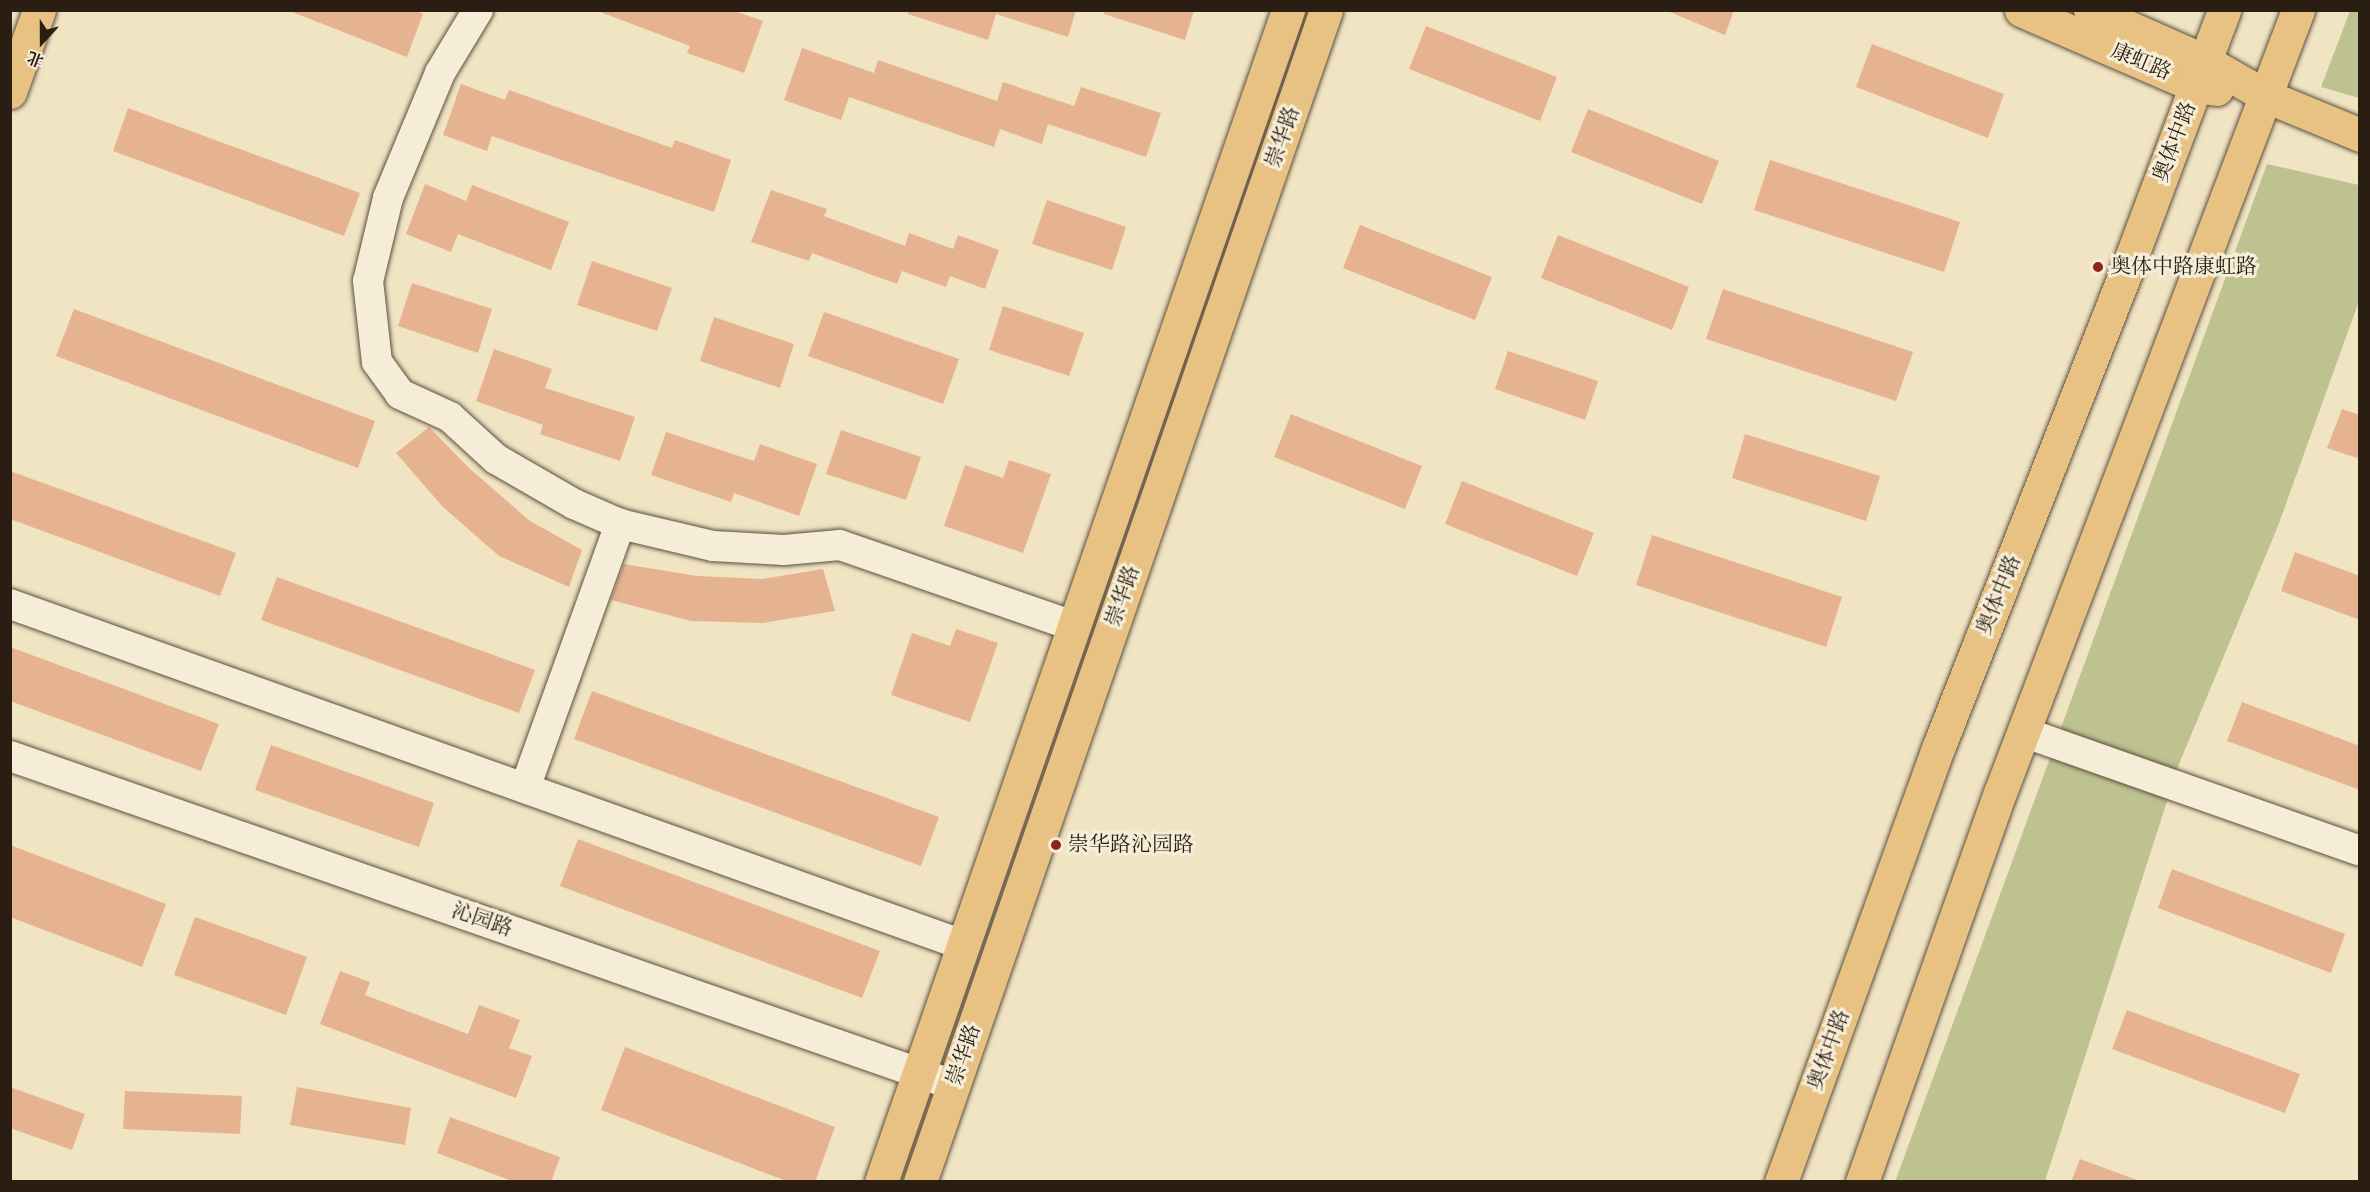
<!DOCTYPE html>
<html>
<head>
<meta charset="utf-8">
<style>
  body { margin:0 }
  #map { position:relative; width:2370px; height:1192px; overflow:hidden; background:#f0e4c3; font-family:"IM FELL Double Pica","Noto Serif SC",serif }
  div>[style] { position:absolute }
  .green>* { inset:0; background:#bec290 }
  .building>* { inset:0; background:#e6b391 }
  .roads { filter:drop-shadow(0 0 2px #5c4f3e) drop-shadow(0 0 2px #5c4f3e) }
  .minor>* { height:30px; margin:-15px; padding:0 15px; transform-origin:15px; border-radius:15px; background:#f5edd8 }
  .major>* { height:33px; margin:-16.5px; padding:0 16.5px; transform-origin:16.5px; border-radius:16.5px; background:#e8c282 }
  .dots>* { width:16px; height:16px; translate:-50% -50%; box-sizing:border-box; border:3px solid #f5edd8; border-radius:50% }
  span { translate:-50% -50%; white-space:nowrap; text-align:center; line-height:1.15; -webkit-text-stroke:6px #f5edd8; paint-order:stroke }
  .street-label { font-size:21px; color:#2a1d11 }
  .poi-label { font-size:21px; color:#2a1d11 }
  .left { translate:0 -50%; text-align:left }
  .frame { position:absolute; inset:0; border:12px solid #2a1d11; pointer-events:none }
  .north { position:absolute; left:12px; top:12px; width:60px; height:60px; -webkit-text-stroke:4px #f5edd8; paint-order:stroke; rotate:201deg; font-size:16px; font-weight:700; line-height:24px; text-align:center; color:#2a1d11 }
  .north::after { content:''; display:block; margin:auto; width:21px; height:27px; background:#2a1d11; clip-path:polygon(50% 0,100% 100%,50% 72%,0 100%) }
</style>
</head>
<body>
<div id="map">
  <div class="green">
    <div style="clip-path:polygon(2350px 11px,2359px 11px,2359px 98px,2321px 87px)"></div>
    <div style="clip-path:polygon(2267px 164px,2359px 185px,2359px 301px,2278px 526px,2179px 764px,2045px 1181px,1895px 1182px)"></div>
  </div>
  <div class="building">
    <div style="clip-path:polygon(287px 10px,414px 10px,423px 14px,407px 57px)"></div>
    <div style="clip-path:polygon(595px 10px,732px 10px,763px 21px,744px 73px,687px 53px,690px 46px)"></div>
    <div style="clip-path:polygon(908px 10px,1076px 10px,1068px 37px,996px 14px,988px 40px,908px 14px)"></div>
    <div style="clip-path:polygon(1105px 10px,1194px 10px,1185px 40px,1104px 14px)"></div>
    <div style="clip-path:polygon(1665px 10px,1734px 10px,1725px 35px)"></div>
    <div style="clip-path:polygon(1426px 26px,1557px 77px,1540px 121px,1409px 69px)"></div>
    <div style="clip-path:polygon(1872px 44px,2004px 94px,1988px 138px,1856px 87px)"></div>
    <div style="clip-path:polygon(802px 48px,874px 73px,878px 60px,997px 101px,1003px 82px,1074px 106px,1081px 87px,1161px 113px,1146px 157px,1048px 124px,1042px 144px,1000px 129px,994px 147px,849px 97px,841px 120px,784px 100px)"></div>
    <div style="clip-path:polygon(461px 84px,505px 100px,509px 90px,672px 148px,675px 140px,731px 160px,714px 212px,492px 136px,487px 151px,443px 135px)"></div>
    <div style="clip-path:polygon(128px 108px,360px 193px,344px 236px,113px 151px)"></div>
    <div style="clip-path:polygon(1588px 109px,1719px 161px,1702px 204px,1571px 152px)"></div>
    <div style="clip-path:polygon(1770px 160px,1960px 222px,1944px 272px,1754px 210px)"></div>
    <div style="clip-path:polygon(425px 184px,466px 201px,472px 185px,569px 222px,551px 270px,458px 234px,451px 252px,406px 234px)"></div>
    <div style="clip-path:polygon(771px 190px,827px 209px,824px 216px,905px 246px,909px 233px,953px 249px,958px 235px,999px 250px,985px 289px,950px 276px,946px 287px,902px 271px,897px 284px,812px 253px,809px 261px,751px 242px)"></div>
    <div style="clip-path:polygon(1047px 200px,1126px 227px,1112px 270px,1032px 244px)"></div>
    <div style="clip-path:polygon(1360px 225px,1492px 277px,1475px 320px,1343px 268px)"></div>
    <div style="clip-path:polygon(1558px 235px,1689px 287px,1672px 330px,1541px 278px)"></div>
    <div style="clip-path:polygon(592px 261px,672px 288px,657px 331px,577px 305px)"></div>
    <div style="clip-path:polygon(412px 283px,492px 309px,478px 353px,398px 326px)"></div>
    <div style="clip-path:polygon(1723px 289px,1913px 352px,1896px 401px,1706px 339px)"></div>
    <div style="clip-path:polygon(1003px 306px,1084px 333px,1069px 376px,989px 350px)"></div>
    <div style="clip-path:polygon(74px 309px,375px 421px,358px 468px,56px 356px)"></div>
    <div style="clip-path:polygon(824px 312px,959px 359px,943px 404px,808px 356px)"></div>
    <div style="clip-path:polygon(714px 317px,794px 344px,780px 388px,700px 361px)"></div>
    <div style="clip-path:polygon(494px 349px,552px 369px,545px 388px,635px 417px,620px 461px,540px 434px,543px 425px,476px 401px)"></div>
    <div style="clip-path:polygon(1508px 351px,1598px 381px,1585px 420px,1495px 389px)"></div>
    <div style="clip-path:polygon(2342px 409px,2360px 415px,2360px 459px,2327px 448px)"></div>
    <div style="clip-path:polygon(1291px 414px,1422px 466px,1405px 509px,1274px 457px)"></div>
    <div style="clip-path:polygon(429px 427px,469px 468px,530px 521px,582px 550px,569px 587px,499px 556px,443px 507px,396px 453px)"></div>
    <div style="clip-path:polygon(841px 430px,921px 457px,906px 500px,826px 474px)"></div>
    <div style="clip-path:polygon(666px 432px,754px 461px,760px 444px,817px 464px,799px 516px,734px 493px,731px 502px,651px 475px)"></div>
    <div style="clip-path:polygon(1745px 434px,1880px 476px,1866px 521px,1732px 478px)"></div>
    <div style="clip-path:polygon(1009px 460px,1051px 474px,1023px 553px,944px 526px,965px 465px,1003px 478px)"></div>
    <div style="clip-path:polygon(10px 471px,236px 553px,220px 596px,10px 519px)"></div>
    <div style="clip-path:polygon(1462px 481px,1594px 533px,1577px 576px,1445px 524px)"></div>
    <div style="clip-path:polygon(1652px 535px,1842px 597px,1826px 647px,1636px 585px)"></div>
    <div style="clip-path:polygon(2295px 552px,2360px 576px,2360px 620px,2281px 591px)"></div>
    <div style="clip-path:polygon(624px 564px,697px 576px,762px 579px,823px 569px,835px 611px,763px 623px,691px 621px,611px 600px)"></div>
    <div style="clip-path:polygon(277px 577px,535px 670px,519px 713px,261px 620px)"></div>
    <div style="clip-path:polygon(956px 629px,998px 643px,970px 722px,891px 695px,912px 633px,950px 646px)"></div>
    <div style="clip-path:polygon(10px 647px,219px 724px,201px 771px,10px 701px)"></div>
    <div style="clip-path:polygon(592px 691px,939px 817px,921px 866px,574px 739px)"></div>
    <div style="clip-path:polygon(2242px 702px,2360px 746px,2360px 790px,2227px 741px)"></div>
    <div style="clip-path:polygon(271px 745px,434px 803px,419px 847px,255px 790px)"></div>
    <div style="clip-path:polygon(578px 839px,880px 951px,862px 998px,560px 886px)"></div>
    <div style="clip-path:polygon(10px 845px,166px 904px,142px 967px,10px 917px)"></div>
    <div style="clip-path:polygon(2172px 869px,2345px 934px,2331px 973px,2158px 908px)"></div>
    <div style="clip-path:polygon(195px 917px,307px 957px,286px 1015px,174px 975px)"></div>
    <div style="clip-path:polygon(340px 971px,370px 982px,365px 995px,468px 1034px,479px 1005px,520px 1020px,509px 1048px,532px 1056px,516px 1098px,320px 1024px)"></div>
    <div style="clip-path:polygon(2127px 1010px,2300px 1074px,2285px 1113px,2112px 1049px)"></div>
    <div style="clip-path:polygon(625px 1047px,835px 1127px,815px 1182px,789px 1182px,601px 1110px)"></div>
    <div style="clip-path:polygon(10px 1087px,85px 1114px,72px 1150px,10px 1128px)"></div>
    <div style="clip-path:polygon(297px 1087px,411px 1108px,405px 1145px,290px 1125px)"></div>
    <div style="clip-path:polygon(125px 1091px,242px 1096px,240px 1134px,123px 1129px)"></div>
    <div style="clip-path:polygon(450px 1117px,560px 1157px,551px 1182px,515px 1182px,437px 1153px)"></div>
    <div style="clip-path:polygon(2080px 1159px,2137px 1180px,2136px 1182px,2071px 1182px)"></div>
  </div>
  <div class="roads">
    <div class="minor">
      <div style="left:478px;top:10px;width:74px;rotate:121.1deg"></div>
      <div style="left:440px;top:73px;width:135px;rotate:112.6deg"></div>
      <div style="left:388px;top:198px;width:85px;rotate:103.5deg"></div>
      <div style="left:368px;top:281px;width:81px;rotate:83.7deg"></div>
      <div style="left:377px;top:362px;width:39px;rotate:54deg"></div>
      <div style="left:400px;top:394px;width:55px;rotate:24.7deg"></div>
      <div style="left:450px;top:417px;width:62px;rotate:42.4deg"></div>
      <div style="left:496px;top:459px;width:90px;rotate:30deg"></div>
      <div style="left:574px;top:504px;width:50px;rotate:23.5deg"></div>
      <div style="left:620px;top:524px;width:96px;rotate:13.3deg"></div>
      <div style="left:713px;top:546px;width:71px;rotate:3.2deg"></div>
      <div style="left:784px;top:550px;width:56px;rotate:-5.1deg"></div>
      <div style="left:840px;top:545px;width:248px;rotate:19.1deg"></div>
      <div style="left:10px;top:604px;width:1012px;rotate:19.69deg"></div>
      <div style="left:2023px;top:732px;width:357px;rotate:19.4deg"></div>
      <div style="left:10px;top:756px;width:999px;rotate:19.23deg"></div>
      <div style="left:525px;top:788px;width:281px;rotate:-70.2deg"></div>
    </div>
    <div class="major">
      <div style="left:2021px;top:10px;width:191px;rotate:23.5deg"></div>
      <div style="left:2196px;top:86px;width:21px;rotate:8deg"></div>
      <div style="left:2090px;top:10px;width:126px;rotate:23.9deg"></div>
      <div style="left:2205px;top:61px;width:70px;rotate:29.8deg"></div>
      <div style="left:2266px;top:96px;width:102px;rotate:22.5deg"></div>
      <div style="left:10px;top:92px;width:87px;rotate:-70.5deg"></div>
      <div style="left:881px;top:1182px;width:1241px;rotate:-70.85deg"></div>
      <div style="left:920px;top:1182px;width:1240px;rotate:-70.89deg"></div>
      <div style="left:1781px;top:1182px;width:464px;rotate:-70.1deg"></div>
      <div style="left:1939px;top:746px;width:507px;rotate:-68.49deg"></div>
      <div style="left:2125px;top:274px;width:282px;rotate:-69.4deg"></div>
      <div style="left:1862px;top:1182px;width:413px;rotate:-70.5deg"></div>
      <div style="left:2000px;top:793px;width:838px;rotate:-69.16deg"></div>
    </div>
  </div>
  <div class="dots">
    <div style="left:2098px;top:267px;background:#8f2418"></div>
    <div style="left:1056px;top:845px;background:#8f2418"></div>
  </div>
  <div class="street-label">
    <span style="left:2141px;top:62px;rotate:23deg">康虹路</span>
    <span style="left:1283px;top:137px;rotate:-71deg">崇华路</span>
    <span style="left:2175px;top:142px;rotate:-69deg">奥体中路</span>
    <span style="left:1999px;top:595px;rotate:-68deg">奥体中路</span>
    <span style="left:1123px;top:596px;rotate:-71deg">崇华路</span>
    <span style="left:482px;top:920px;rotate:19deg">沁园路</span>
    <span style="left:1829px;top:1050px;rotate:-70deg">奥体中路</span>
    <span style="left:964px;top:1055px;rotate:-71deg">崇华路</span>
  </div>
  <div class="poi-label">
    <span class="left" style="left:2110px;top:267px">奥体中路康虹路</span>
    <span class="left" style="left:1068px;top:845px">崇华路沁园路</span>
  </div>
  <div class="frame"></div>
  <div class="north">北</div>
</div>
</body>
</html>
